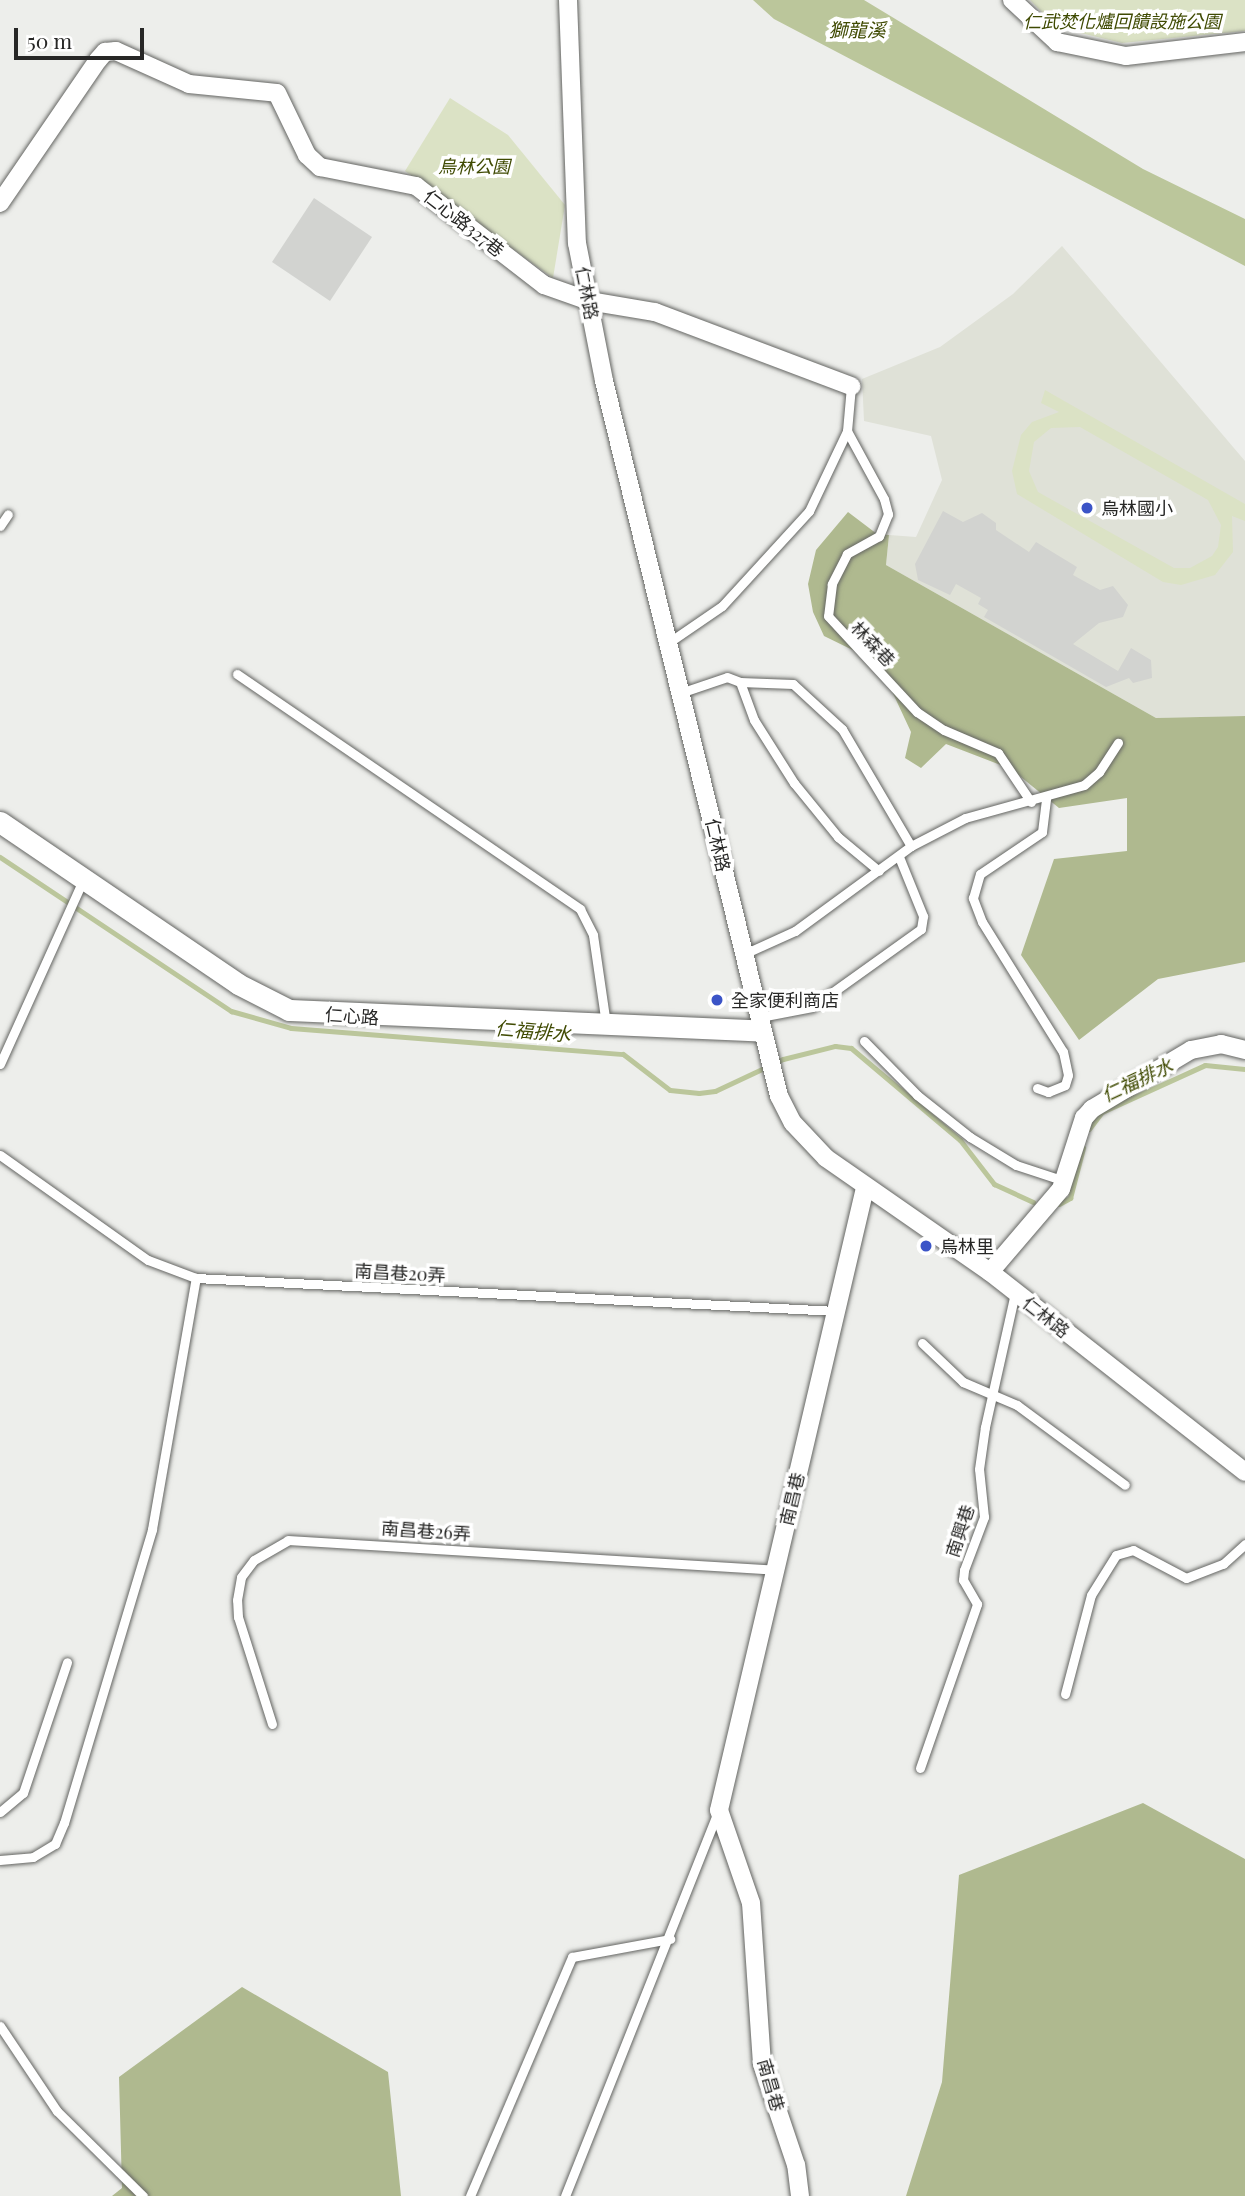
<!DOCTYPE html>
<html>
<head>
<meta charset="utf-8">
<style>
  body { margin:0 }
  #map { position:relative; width:1245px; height:2196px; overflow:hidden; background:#edeeeb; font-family:"Playfair Display","Noto Sans TC",serif }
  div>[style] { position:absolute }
  .built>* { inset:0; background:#dfe1d7 }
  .green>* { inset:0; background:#dbe2c5 }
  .forest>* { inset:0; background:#afb98f }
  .water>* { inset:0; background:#bbc69b }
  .stream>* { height:5px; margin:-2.5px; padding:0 2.5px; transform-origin:2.5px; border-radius:2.5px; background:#bbc69b }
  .building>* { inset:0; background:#d2d3d0 }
  .roads { filter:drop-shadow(0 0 2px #646562) drop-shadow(0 0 2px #646562) }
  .service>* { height:9px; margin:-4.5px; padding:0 4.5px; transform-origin:4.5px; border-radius:4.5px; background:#fff }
  .minor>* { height:18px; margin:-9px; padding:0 9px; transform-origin:9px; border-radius:9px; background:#fff }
  .tertiary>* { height:21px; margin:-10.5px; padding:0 10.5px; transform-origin:10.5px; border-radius:10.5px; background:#fff }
  .dots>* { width:19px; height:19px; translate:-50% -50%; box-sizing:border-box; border:4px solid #fff; border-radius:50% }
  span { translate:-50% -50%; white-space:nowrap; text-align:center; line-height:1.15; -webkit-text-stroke:7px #fff; paint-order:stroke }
  .park-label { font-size:18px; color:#3f4a02; font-style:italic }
  .street-label { font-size:18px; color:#272726 }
  .poi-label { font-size:18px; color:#272726 }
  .left { translate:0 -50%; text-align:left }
  .water-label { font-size:19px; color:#404b03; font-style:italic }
  .scale { position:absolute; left:14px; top:28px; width:130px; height:32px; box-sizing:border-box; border:4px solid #272726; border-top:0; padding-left:9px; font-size:21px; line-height:24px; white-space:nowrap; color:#272726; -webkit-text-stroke:5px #fff; paint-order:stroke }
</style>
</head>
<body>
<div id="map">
  <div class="built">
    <div style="clip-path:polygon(1062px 246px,1245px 461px,1245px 716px,1156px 718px,886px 565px,889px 535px,916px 537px,942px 480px,931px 436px,864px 421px,862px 379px,940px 347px,1013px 294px)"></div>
  </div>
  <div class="green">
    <div style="clip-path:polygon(1030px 0,1245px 0,1245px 31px,1122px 43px,1056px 27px)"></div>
    <div style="clip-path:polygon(450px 98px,508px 135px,565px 205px,553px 278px,405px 171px)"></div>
    <div style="clip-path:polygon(evenodd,1045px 390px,1245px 504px,1245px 521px,1232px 516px,1233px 552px,1215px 575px,1181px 585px,1163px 582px,1017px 494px,1012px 471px,1021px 435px,1032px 422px,1059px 412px,1041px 403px,1045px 390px,1080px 427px,1208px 500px,1221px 525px,1218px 547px,1212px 556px,1190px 568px,1174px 568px,1038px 492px,1029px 471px,1034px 442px,1051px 428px,1080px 427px)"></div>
  </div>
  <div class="forest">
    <div style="clip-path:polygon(848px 512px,877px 534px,889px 535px,886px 565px,1156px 718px,1245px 716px,1245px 962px,1158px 979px,1079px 1040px,1021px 955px,1054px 859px,1127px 851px,1127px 798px,1059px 808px,1011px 769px,946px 744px,921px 768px,905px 758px,911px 732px,890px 687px,867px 657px,824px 636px,813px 612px,808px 584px,816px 550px)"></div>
    <div style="clip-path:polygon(1143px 1803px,1245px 1859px,1245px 2196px,906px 2196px,942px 2082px,959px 1875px)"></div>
    <div style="clip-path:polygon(242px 1987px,388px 2072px,401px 2196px,112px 2196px,122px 2188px,119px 2077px)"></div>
  </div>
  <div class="water">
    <div style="clip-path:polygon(753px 0,864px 0,1143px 169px,1245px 219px,1245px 266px,774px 19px)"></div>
  </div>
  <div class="stream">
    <div style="left:0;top:857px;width:278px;rotate:33.7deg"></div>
    <div style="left:231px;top:1011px;width:62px;rotate:15.8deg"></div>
    <div style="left:291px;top:1028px;width:333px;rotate:4.5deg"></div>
    <div style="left:623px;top:1054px;width:59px;rotate:37.5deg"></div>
    <div style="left:670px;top:1090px;width:29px;rotate:6deg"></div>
    <div style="left:699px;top:1093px;width:16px;rotate:-7deg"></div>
    <div style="left:715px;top:1091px;width:75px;rotate:-25.2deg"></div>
    <div style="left:783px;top:1059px;width:54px;rotate:-14deg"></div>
    <div style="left:835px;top:1046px;width:16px;rotate:7deg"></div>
    <div style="left:851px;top:1048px;width:143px;rotate:40.2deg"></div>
    <div style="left:960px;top:1140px;width:56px;rotate:52.3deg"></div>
    <div style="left:994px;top:1184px;width:43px;rotate:24.8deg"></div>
    <div style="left:1089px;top:1129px;width:21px;rotate:-53deg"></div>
    <div style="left:1102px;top:1112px;width:113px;rotate:-24.5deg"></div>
    <div style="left:1205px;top:1065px;width:40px;rotate:5.7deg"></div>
    <div style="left:1059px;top:1204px;width:13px;rotate:-29deg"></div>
    <div style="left:1070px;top:1198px;width:52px;rotate:-75.4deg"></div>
  </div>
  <div class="building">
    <div style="clip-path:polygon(314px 198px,372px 237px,330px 301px,272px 262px)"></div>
    <div style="clip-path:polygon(943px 511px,963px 522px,982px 513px,996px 523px,996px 530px,1029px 552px,1036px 542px,1077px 567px,1073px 575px,1100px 590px,1113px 586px,1128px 605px,1123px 617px,1099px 623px,1073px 644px,1118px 671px,1131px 648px,1151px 660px,1152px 678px,1133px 683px,1129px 678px,1106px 687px,984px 617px,988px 610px,978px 604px,981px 598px,956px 584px,950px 595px,918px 580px,915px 564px)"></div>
  </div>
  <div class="roads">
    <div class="service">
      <div style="left:847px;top:431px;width:77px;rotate:61.4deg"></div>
      <div style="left:884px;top:499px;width:16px;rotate:75deg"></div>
      <div style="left:888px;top:514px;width:24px;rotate:112deg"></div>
      <div style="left:879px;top:536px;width:37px;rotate:151deg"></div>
      <div style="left:847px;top:554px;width:34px;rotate:117deg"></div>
      <div style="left:832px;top:584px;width:32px;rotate:97deg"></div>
      <div style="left:828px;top:616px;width:131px;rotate:47.2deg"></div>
      <div style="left:917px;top:712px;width:32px;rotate:34deg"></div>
      <div style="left:944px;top:730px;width:59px;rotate:23.1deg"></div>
      <div style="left:998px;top:753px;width:59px;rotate:56deg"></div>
      <div style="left:0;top:526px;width:14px;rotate:-56deg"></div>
      <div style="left:668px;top:643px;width:65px;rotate:-34.4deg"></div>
      <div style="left:722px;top:606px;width:129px;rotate:-47.5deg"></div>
      <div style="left:809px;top:511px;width:89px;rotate:-64.6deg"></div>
      <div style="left:847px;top:431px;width:45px;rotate:-84.9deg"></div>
      <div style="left:237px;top:674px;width:416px;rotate:34.4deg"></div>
      <div style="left:580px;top:909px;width:29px;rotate:63deg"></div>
      <div style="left:593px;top:935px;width:90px;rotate:81.7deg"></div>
      <div style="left:740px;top:682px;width:53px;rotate:2.2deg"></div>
      <div style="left:793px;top:684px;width:67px;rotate:42.6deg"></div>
      <div style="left:842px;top:729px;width:136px;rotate:59.5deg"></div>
      <div style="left:683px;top:692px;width:46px;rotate:-18.8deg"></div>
      <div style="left:727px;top:677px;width:14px;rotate:21deg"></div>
      <div style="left:740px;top:682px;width:40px;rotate:69.8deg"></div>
      <div style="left:754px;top:720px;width:75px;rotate:57.6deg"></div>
      <div style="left:794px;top:783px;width:70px;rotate:50.8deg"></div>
      <div style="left:838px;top:837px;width:53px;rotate:39.7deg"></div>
      <div style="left:744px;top:954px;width:56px;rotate:-24.3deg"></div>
      <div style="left:795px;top:931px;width:144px;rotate:-36.2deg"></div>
      <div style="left:911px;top:846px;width:61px;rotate:-27.4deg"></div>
      <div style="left:965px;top:818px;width:123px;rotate:-15.5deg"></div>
      <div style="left:1084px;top:785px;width:20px;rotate:-41deg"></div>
      <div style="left:1099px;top:772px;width:35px;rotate:-57deg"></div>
      <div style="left:760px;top:1017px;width:53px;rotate:-10.9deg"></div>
      <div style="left:812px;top:1007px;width:134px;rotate:-35.6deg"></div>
      <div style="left:921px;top:929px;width:13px;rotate:-81deg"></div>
      <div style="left:923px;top:916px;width:64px;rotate:-112.1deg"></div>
      <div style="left:864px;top:1041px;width:76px;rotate:45.5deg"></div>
      <div style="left:917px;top:1095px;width:68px;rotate:38.4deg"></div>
      <div style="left:970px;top:1137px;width:54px;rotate:31.3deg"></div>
      <div style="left:1016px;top:1165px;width:52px;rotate:18.1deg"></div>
      <div style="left:0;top:1064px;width:200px;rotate:-65.7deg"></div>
      <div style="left:1037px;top:1088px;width:12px;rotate:20deg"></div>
      <div style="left:1048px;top:1092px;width:18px;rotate:-22deg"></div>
      <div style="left:1065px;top:1085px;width:10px;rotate:-73deg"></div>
      <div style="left:1068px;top:1075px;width:24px;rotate:-102deg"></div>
      <div style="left:1063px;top:1052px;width:153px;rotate:-121.9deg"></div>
      <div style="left:982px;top:922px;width:26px;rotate:-111deg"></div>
      <div style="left:973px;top:898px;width:25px;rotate:-74deg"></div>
      <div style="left:980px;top:874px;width:75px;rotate:-34.1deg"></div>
      <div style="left:1042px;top:832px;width:34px;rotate:-83deg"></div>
      <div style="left:0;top:1155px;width:181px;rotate:35.4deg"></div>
      <div style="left:148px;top:1260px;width:51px;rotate:20.6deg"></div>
      <div style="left:196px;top:1278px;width:641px;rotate:2.95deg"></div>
      <div style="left:922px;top:1343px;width:57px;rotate:43.6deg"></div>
      <div style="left:963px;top:1382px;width:59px;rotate:23.1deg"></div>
      <div style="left:1017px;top:1405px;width:134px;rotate:36.5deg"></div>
      <div style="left:1065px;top:1694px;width:102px;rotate:-75.3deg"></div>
      <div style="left:1091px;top:1595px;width:47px;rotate:-58deg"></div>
      <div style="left:1116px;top:1555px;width:18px;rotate:-16deg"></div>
      <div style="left:1133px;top:1550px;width:60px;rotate:27.8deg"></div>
      <div style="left:1186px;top:1578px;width:40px;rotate:-21deg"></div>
      <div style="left:1223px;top:1564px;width:30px;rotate:-42deg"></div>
      <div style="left:272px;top:1724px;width:112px;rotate:-107.6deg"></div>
      <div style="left:238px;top:1617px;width:17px;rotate:-93deg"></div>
      <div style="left:237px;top:1600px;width:23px;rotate:-80deg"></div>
      <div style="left:241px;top:1577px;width:21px;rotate:-53deg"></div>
      <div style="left:254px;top:1560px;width:39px;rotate:-30deg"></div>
      <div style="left:288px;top:1540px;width:488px;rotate:3.5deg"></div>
      <div style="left:920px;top:1768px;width:174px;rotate:-70.8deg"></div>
      <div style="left:977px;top:1604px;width:28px;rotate:-120deg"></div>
      <div style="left:963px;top:1580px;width:10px;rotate:-84deg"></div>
      <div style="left:964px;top:1570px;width:57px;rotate:-69.3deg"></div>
      <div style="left:984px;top:1517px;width:48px;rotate:-95.9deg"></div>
      <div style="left:979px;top:1469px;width:42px;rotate:-81.9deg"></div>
      <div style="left:985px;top:1427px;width:137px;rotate:-77.4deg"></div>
      <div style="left:0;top:1812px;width:30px;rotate:-40deg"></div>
      <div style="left:23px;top:1793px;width:138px;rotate:-71.4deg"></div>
      <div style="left:0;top:1860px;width:33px;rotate:-5deg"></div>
      <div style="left:33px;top:1857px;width:26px;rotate:-31deg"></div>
      <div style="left:55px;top:1844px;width:23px;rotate:-67deg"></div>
      <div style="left:64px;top:1823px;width:307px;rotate:-73.3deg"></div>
      <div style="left:152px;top:1529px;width:255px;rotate:-80.1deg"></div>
      <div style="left:0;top:2026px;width:102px;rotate:56.2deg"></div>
      <div style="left:57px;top:2111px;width:121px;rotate:44.7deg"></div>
      <div style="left:470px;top:2196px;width:260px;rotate:-66.9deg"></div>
      <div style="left:572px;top:1957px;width:100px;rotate:-10.4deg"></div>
      <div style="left:565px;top:2196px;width:414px;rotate:-68.3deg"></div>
    </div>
    <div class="minor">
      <div style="left:568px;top:0;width:243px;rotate:87.9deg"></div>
      <div style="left:577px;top:243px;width:141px;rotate:78.9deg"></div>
      <div style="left:604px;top:381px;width:736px;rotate:76.25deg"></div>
      <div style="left:779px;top:1096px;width:30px;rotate:63deg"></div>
      <div style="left:793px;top:1123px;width:48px;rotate:46.7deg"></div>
      <div style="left:826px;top:1158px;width:200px;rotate:34.8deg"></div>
      <div style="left:990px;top:1272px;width:324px;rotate:38.1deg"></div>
      <div style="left:1012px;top:0;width:62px;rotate:43deg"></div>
      <div style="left:1057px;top:42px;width:70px;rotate:11.5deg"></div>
      <div style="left:1126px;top:56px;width:120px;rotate:-6.7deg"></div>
      <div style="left:0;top:203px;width:173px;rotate:-55.6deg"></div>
      <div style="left:98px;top:60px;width:11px;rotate:-49deg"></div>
      <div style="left:105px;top:52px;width:11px;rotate:-5deg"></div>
      <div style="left:116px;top:51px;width:80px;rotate:24.3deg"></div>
      <div style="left:189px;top:84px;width:88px;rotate:5.8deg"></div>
      <div style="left:277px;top:93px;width:69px;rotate:64.2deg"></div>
      <div style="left:307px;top:155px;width:18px;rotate:43deg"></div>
      <div style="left:320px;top:167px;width:98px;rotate:11.2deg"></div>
      <div style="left:416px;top:186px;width:162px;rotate:37.7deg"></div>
      <div style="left:544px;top:285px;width:48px;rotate:19.6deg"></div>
      <div style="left:589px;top:301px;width:67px;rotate:9.5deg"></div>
      <div style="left:655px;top:312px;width:210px;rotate:20.7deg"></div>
      <div style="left:990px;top:1272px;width:109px;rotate:-49.5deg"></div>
      <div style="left:1061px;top:1189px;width:75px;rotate:-72.1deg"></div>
      <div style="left:1084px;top:1118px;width:12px;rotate:-48deg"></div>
      <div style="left:1092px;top:1109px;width:115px;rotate:-30.8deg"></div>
      <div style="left:1191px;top:1050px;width:31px;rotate:-11deg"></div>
      <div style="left:1221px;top:1044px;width:25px;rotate:14deg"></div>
      <div style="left:800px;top:2196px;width:31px;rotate:-97deg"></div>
      <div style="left:796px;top:2165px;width:107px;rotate:-108.6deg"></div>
      <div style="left:762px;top:2064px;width:161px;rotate:-93.9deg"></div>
      <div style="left:751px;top:1903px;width:98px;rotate:-109deg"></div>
      <div style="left:719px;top:1810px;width:639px;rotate:-76.79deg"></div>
    </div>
    <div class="tertiary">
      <div style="left:0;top:822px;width:288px;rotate:34.2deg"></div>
      <div style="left:238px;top:984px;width:57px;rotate:27deg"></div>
      <div style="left:289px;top:1010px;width:472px;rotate:2.5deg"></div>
    </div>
  </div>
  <div class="dots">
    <div style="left:1087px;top:508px;background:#3b54c7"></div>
    <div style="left:717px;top:1000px;background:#3b54c7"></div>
    <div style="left:926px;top:1246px;background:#3b54c7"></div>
  </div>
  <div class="park-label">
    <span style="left:1122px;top:21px">仁武焚化爐回饋設施公園</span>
    <span style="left:474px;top:166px">烏林公園</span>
  </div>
  <div class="street-label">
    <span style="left:464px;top:223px;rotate:38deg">仁心路327巷</span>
    <span style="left:587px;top:293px;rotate:79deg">仁林路</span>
    <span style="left:873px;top:644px;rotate:46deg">林森巷</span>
    <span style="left:718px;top:845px;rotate:77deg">仁林路</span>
    <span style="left:352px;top:1016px;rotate:4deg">仁心路</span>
    <span style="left:400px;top:1273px;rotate:3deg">南昌巷20弄</span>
    <span style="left:1046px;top:1317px;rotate:38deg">仁林路</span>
    <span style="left:792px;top:1499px;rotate:-77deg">南昌巷</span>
    <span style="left:426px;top:1531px;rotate:4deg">南昌巷26弄</span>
    <span style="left:960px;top:1531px;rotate:-72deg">南興巷</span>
    <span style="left:771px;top:2085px;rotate:74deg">南昌巷</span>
  </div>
  <div class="poi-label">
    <span class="left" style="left:1101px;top:508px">烏林國小</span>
    <span class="left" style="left:731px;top:1000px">全家便利商店</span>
    <span class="left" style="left:940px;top:1246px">烏林里</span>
  </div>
  <div class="water-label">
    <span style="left:857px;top:30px">獅龍溪</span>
    <span style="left:533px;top:1031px;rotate:5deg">仁福排水</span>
    <span style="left:1137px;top:1080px;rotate:-25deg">仁福排水</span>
  </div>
  <div class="scale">50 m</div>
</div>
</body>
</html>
